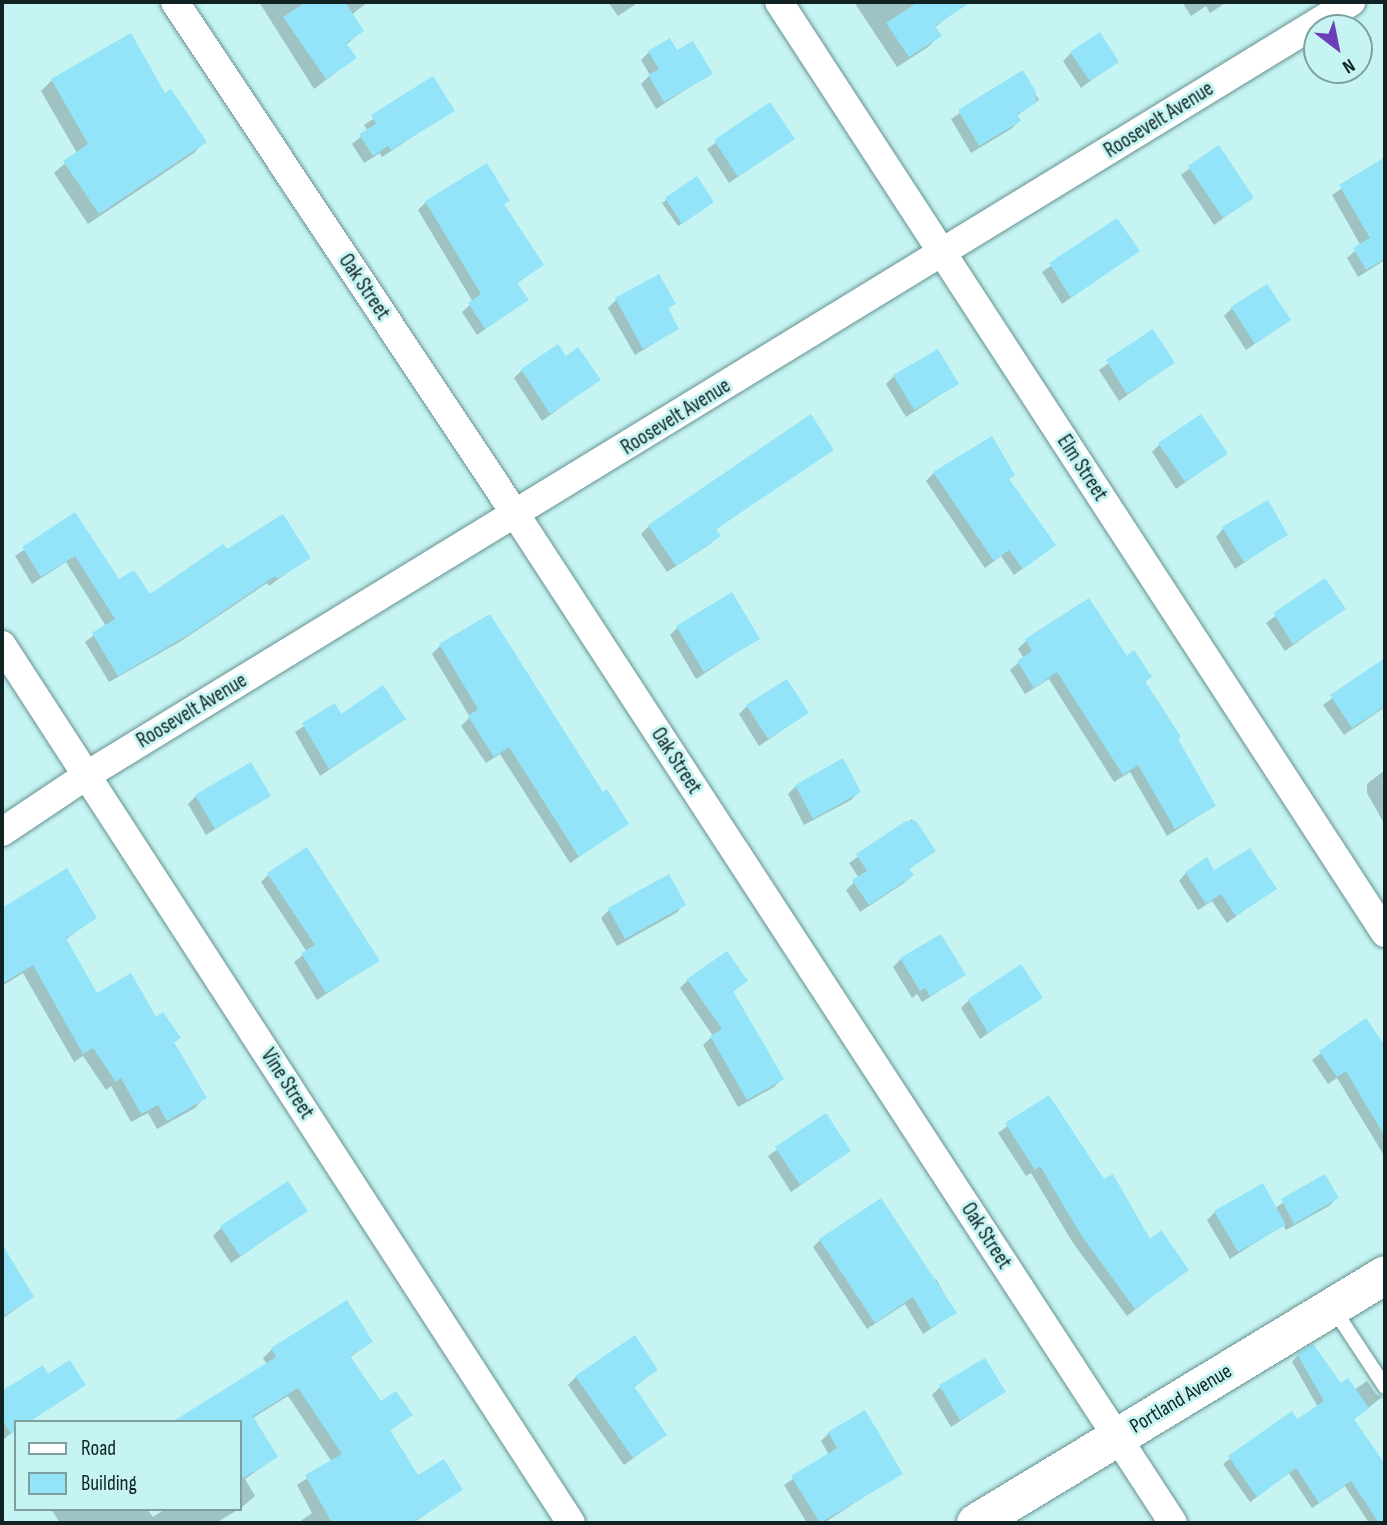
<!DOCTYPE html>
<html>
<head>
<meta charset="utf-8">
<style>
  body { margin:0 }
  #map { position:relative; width:1387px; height:1525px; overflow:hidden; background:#c6f4f3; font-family:"Sofia Sans Condensed",sans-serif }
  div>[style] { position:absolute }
  .shadow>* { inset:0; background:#0003 }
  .building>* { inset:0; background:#93e4f8 }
  .roads { filter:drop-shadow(0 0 2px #669191) drop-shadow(0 0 2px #669191) }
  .lane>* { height:14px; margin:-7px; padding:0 7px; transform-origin:7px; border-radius:7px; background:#fff }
  .street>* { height:28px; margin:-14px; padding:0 14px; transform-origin:14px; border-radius:14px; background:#fff }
  .secondary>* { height:38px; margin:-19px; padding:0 19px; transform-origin:19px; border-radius:19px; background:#fff }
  span { translate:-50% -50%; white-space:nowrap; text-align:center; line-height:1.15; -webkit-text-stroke:6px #c6f4f3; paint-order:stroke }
  .street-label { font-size:21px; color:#102222 }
  .frame { position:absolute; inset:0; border:4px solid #102222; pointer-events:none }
  .legend { position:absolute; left:14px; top:1420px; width:228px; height:91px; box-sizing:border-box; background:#c6f4f3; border:2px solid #7da09f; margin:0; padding:9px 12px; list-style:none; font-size:21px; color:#102222 }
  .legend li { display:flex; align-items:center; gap:14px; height:35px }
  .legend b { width:35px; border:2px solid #7da09f }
  .north { position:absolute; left:1303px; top:14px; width:70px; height:70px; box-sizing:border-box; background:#c6f4f3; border:2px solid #7da09f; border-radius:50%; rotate:148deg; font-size:19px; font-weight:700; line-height:28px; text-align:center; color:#102222 }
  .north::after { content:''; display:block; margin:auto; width:24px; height:32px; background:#6a3fb7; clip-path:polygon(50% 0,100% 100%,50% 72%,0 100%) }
</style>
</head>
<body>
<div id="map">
  <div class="shadow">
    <div style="clip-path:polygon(259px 2px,368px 2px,351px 15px,362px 31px,346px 45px,355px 58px,314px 89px)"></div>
    <div style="clip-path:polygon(608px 2px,639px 2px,618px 16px)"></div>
    <div style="clip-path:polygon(854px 2px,952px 2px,957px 9px,934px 28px,939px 36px,928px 47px,897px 67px)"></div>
    <div style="clip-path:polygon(1182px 2px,1227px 2px,1210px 13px,1206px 6px,1191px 16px)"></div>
    <div style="clip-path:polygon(649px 52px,676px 53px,710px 74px,656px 109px,641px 84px,650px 75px,641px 60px)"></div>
    <div style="clip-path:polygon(1071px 53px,1117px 61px,1081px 88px,1063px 61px)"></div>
    <div style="clip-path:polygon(1022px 72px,1039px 100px,1016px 116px,1019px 121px,1011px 129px,971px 153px,951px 119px)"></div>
    <div style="clip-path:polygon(433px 79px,453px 110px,382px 157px,380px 153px,364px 163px,352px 144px,368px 131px,364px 125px)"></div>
    <div style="clip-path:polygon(52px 80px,165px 95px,204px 142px,194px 153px,88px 224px,54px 173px,77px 153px,41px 91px)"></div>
    <div style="clip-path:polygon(770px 104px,792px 138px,729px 183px,707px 149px)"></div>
    <div style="clip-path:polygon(1218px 147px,1252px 197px,1214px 225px,1181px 175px)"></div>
    <div style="clip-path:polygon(1385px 159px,1385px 260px,1358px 277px,1347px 258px,1361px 246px,1332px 195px)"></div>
    <div style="clip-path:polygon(696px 179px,708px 206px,678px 226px,662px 203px)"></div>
    <div style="clip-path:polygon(508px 200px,502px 206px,542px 265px,516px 284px,526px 300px,477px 335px,462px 312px,473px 302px,418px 210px,426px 202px)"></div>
    <div style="clip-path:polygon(1117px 220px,1138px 251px,1062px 304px,1042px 272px)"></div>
    <div style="clip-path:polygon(616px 300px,673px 304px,667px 310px,677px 329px,635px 355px,608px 308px)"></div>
    <div style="clip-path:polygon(1232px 308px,1289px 320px,1246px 350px,1224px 316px)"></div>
    <div style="clip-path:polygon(1153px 331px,1173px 362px,1119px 401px,1099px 370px)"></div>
    <div style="clip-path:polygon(565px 358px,598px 380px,542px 421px,514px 378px,522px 370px)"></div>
    <div style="clip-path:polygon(894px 376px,957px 384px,906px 417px,886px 384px)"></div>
    <div style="clip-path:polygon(1160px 444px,1226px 454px,1176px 489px,1152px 452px)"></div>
    <div style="clip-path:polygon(832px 449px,715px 530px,718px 536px,710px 544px,667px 572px,641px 534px,649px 526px)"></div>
    <div style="clip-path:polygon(934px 473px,1054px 545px,1014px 575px,1001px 556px,985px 568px,926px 481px)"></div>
    <div style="clip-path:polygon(75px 515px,118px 582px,149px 596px,227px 552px,309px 557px,269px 586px,267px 583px,181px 641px,109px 682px,85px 642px,106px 626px,66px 562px,32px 584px,15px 556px)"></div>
    <div style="clip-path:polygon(1223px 529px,1286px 534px,1235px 569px,1216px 537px)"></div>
    <div style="clip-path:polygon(1324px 580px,1343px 609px,1285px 651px,1266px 623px)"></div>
    <div style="clip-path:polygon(678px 627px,758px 638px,696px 679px,670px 635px)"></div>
    <div style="clip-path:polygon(1026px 641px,1126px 658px,1150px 677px,1144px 683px,1214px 806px,1167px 836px,1130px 772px,1114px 782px,1049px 679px,1025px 694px,1010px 670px,1024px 658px,1018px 649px)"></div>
    <div style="clip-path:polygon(440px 646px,602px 794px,627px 824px,570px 863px,500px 754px,486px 763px,461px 726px,470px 717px,432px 654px)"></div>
    <div style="clip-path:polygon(1385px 660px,1385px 707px,1344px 735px,1323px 705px)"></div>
    <div style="clip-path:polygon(334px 706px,340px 716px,404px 719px,320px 776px,295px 732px)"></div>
    <div style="clip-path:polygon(747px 706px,807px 713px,759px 746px,739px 714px)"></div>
    <div style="clip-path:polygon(1385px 770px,1385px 825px,1367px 793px,1367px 784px)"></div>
    <div style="clip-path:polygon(796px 786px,859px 792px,851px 800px,804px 825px,788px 794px)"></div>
    <div style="clip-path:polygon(269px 795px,206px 835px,188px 804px,196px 796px)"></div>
    <div style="clip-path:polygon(912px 819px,934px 851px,908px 870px,912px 875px,904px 883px,860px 912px,846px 890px,859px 878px,849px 863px)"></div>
    <div style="clip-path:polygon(67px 871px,95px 918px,65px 940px,97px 995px,156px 1019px,179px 1038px,173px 1043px,204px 1098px,195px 1108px,157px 1129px,148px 1113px,131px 1122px,111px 1086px,106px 1090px,83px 1056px,74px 1062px,23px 973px,2px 986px,2px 910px)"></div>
    <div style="clip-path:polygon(1214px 872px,1274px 888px,1227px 923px,1212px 901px,1198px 910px,1179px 881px,1186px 873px)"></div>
    <div style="clip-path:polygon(269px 874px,377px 961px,317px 1000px,294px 962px,307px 952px,261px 882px)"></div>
    <div style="clip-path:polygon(668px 876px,684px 905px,676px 913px,617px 946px,601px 918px,609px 910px)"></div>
    <div style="clip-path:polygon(901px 959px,964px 975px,922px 1002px,917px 994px,912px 998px,893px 967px)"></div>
    <div style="clip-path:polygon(688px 980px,745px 981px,732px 993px,782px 1079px,774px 1087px,738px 1107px,703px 1045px,713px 1036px,680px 988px)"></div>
    <div style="clip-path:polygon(1040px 997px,980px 1039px,961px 1008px,969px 1000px)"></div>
    <div style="clip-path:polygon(1365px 1020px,1385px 1049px,1385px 1157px,1337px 1078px,1328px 1084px,1312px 1060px)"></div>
    <div style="clip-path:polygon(1048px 1097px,1104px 1181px,1149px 1241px,1187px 1269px,1127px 1316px,1073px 1243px,1031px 1173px,1026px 1176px,998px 1133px)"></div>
    <div style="clip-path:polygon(819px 1120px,849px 1151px,791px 1192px,768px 1156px)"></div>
    <div style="clip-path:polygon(1324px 1176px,1337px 1198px,1329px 1206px,1286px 1230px,1283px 1225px,1230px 1259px,1207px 1220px,1215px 1212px,1275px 1208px)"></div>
    <div style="clip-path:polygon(306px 1211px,231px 1263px,213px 1236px,221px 1228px)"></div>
    <div style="clip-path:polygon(820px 1240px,933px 1281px,936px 1279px,955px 1313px,923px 1334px,905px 1304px,867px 1329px,813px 1247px)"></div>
    <div style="clip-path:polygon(13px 1266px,32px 1297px,2px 1319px,2px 1273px)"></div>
    <div style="clip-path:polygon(371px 1342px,349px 1358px,380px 1404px,410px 1415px,389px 1431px,418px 1477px,461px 1490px,413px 1523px,298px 1523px,312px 1513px,297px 1485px,332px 1462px,288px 1396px,253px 1418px,276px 1457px,245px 1479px,255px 1496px,240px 1509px,240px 1422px,267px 1365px,263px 1358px,272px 1349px)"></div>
    <div style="clip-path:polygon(1298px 1355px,1340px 1385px,1354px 1390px,1367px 1381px,1376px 1394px,1382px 1397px,1353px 1420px,1385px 1468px,1385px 1523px,1369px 1523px,1345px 1486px,1312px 1508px,1289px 1473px,1250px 1502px,1223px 1464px,1291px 1414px,1297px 1421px,1318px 1407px,1292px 1362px)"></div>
    <div style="clip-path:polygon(42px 1367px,48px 1376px,79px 1387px,16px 1422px,16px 1429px,3px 1440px,2px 1393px)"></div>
    <div style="clip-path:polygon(656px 1370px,633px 1388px,665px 1435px,624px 1465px,568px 1385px,576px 1377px)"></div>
    <div style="clip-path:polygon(940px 1387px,1004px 1392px,951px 1427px,932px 1395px)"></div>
    <div style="clip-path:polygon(864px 1412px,900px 1473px,824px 1523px,807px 1523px,784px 1485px,829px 1455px,821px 1441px,829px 1433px)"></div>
    <div style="clip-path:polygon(51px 1509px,147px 1509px,153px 1517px,165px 1509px,239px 1509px,216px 1523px,60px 1523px)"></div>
  </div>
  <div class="building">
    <div style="clip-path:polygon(306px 2px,345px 2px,364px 31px,346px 43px,357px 58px,326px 79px,283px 17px)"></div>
    <div style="clip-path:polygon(918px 2px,971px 2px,935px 26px,942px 36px,909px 57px,886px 23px)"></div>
    <div style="clip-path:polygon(1100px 32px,1119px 62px,1090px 81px,1070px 52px)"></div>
    <div style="clip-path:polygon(131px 33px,165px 93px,171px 89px,207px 142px,99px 214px,63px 161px,88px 144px,51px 79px)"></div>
    <div style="clip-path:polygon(670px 38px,677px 50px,693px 41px,713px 74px,664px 102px,648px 75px,659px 69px,648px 51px)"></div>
    <div style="clip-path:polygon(1023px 70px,1036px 92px,1036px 103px,1017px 114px,1021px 121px,979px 146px,958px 110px)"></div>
    <div style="clip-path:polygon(433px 76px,455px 111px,391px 150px,388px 146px,373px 156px,359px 134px,376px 124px,371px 115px)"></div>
    <div style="clip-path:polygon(770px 102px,795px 139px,738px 177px,714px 140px)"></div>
    <div style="clip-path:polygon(1219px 145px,1254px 198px,1223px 218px,1188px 166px)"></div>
    <div style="clip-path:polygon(1385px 157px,1385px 263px,1383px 260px,1366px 270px,1353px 248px,1370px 238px,1339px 185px)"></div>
    <div style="clip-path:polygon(487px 163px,510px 201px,504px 204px,544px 265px,517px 283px,529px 300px,485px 329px,468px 303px,481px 294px,425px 201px)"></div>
    <div style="clip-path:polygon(697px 176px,714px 202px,682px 224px,665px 198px)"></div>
    <div style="clip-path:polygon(1117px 218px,1140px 251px,1071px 298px,1049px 263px)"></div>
    <div style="clip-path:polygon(659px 274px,676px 304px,668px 308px,679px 329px,643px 349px,615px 298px)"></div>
    <div style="clip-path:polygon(1267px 284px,1291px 320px,1255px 344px,1231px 307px)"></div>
    <div style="clip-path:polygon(1153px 329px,1175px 363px,1127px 394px,1106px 360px)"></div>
    <div style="clip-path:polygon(558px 344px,566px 356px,578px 347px,601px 380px,550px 414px,521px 369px)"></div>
    <div style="clip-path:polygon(938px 349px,959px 384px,914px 410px,893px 375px)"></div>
    <div style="clip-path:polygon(811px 414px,834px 450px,716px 529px,721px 536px,676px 566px,648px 525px)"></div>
    <div style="clip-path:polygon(1201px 414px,1228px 454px,1185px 482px,1158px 443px)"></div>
    <div style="clip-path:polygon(992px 436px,1015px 475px,1009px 479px,1056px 545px,1023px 569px,1009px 550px,994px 561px,933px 472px)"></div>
    <div style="clip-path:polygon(1268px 500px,1288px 535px,1244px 562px,1222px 527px)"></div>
    <div style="clip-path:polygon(75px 512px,119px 579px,134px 570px,150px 594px,223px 544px,227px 549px,283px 514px,311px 558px,277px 579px,275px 576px,191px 633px,118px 676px,92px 633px,115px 619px,75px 556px,41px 577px,22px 547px)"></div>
    <div style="clip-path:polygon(1325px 578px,1346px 609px,1293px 644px,1273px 613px)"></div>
    <div style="clip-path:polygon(732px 592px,760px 639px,704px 672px,676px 626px)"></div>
    <div style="clip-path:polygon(1089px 598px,1127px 656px,1134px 650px,1152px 677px,1145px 681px,1181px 737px,1178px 739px,1216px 806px,1175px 829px,1138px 765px,1123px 775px,1057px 672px,1034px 688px,1017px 661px,1032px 651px,1025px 639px)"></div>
    <div style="clip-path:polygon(490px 614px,603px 792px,607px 789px,629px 824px,579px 857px,509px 747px,494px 757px,468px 716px,478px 709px,439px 644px)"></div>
    <div style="clip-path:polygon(1385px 658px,1385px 706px,1352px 728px,1330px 695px)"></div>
    <div style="clip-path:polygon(787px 679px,809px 713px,768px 739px,746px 705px)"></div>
    <div style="clip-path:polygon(383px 685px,406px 719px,329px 769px,302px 723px,335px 703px,341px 714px)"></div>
    <div style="clip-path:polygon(843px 758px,861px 792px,813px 819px,795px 785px)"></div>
    <div style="clip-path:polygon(251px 762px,271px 796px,215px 829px,195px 795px)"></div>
    <div style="clip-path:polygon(906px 821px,916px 821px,936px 851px,909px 869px,914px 875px,869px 905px,852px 880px,867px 871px,856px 854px)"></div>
    <div style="clip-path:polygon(307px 847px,380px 961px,326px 993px,301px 953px,315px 945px,267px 873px)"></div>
    <div style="clip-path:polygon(1250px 848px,1277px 889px,1236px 916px,1221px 894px,1206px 904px,1185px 872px,1207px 857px,1214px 870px)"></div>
    <div style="clip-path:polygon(67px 868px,97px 918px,66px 938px,97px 993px,131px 973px,156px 1017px,163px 1012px,181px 1038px,174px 1042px,207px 1098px,167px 1121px,158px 1105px,141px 1114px,121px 1078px,116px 1082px,93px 1048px,83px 1054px,33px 965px,2px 984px,2px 908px)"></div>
    <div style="clip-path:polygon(669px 874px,686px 905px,625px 939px,608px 908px)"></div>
    <div style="clip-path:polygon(941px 934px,966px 975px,930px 996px,925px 988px,920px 991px,900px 958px)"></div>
    <div style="clip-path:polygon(727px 951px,748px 981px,733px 991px,784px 1079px,747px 1100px,710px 1036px,722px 1029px,687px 979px)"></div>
    <div style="clip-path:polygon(1021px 964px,1043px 998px,988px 1033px,968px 999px)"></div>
    <div style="clip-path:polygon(1366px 1018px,1385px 1046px,1385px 1137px,1346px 1071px,1337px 1077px,1319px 1051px)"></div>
    <div style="clip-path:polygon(1049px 1095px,1104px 1179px,1113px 1174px,1150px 1239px,1161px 1230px,1189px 1270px,1135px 1309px,1081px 1235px,1040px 1166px,1035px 1170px,1005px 1123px)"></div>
    <div style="clip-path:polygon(826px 1113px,851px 1151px,800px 1185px,775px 1147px)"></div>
    <div style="clip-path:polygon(1325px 1174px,1339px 1198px,1294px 1224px,1281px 1199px)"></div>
    <div style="clip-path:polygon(288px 1181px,308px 1211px,240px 1256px,220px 1226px)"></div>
    <div style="clip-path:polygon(1263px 1183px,1286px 1225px,1238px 1252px,1214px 1211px)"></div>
    <div style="clip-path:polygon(881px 1198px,957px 1313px,931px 1328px,913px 1297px,875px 1323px,819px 1239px)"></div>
    <div style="clip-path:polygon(2px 1244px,34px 1297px,2px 1317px)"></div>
    <div style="clip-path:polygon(347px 1300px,373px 1342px,350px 1356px,381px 1401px,396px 1391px,413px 1415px,390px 1430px,418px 1475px,444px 1459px,463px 1490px,411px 1523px,332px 1523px,305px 1475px,342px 1454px,298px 1388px,253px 1416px,278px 1457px,240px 1480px,240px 1422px,172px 1422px,276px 1357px,271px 1348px)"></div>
    <div style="clip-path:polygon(635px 1335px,658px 1370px,634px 1386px,667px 1435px,633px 1458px,575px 1376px)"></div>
    <div style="clip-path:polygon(1313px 1344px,1341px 1383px,1348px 1378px,1369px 1408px,1354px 1419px,1385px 1464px,1385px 1523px,1379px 1523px,1351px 1481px,1319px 1503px,1296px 1468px,1257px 1497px,1228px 1456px,1292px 1411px,1297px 1419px,1324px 1401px,1297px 1354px)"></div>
    <div style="clip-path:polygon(985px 1358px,1006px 1392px,960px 1420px,939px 1385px)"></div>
    <div style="clip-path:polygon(70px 1360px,86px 1385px,29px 1422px,16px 1422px,16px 1431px,11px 1434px,2px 1419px,2px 1391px,43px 1365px,48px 1374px)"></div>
    <div style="clip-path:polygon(865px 1410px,903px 1474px,820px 1523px,791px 1476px,837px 1448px,828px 1432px)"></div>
  </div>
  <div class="roads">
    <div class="lane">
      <div style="left:1333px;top:1308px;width:95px;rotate:56.6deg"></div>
    </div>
    <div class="street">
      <div style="left:175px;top:2px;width:616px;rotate:56.39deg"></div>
      <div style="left:516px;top:515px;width:1203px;rotate:56.9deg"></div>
      <div style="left:779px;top:2px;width:1111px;rotate:56.94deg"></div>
      <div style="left:2px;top:645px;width:1046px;rotate:57.05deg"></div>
      <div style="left:2px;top:832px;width:102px;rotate:-33.8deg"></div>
      <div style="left:87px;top:775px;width:1482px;rotate:-31.45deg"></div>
    </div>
    <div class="secondary">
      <div style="left:976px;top:1523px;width:478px;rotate:-31.2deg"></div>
    </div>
  </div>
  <div class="street-label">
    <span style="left:1159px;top:120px;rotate:-32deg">Roosevelt Avenue</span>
    <span style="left:364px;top:287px;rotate:56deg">Oak Street</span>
    <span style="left:676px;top:417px;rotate:-32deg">Roosevelt Avenue</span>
    <span style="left:1082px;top:468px;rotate:57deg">Elm Street</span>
    <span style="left:192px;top:711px;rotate:-31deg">Roosevelt Avenue</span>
    <span style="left:676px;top:761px;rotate:57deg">Oak Street</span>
    <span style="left:287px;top:1084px;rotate:57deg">Vine Street</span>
    <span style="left:986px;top:1236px;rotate:57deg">Oak Street</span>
    <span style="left:1181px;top:1399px;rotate:-31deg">Portland Avenue</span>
  </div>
  <div class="frame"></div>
  <ul class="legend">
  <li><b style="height:9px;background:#fff"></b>Road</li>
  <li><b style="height:19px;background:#93e4f8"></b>Building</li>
  </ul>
  <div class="north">N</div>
</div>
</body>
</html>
